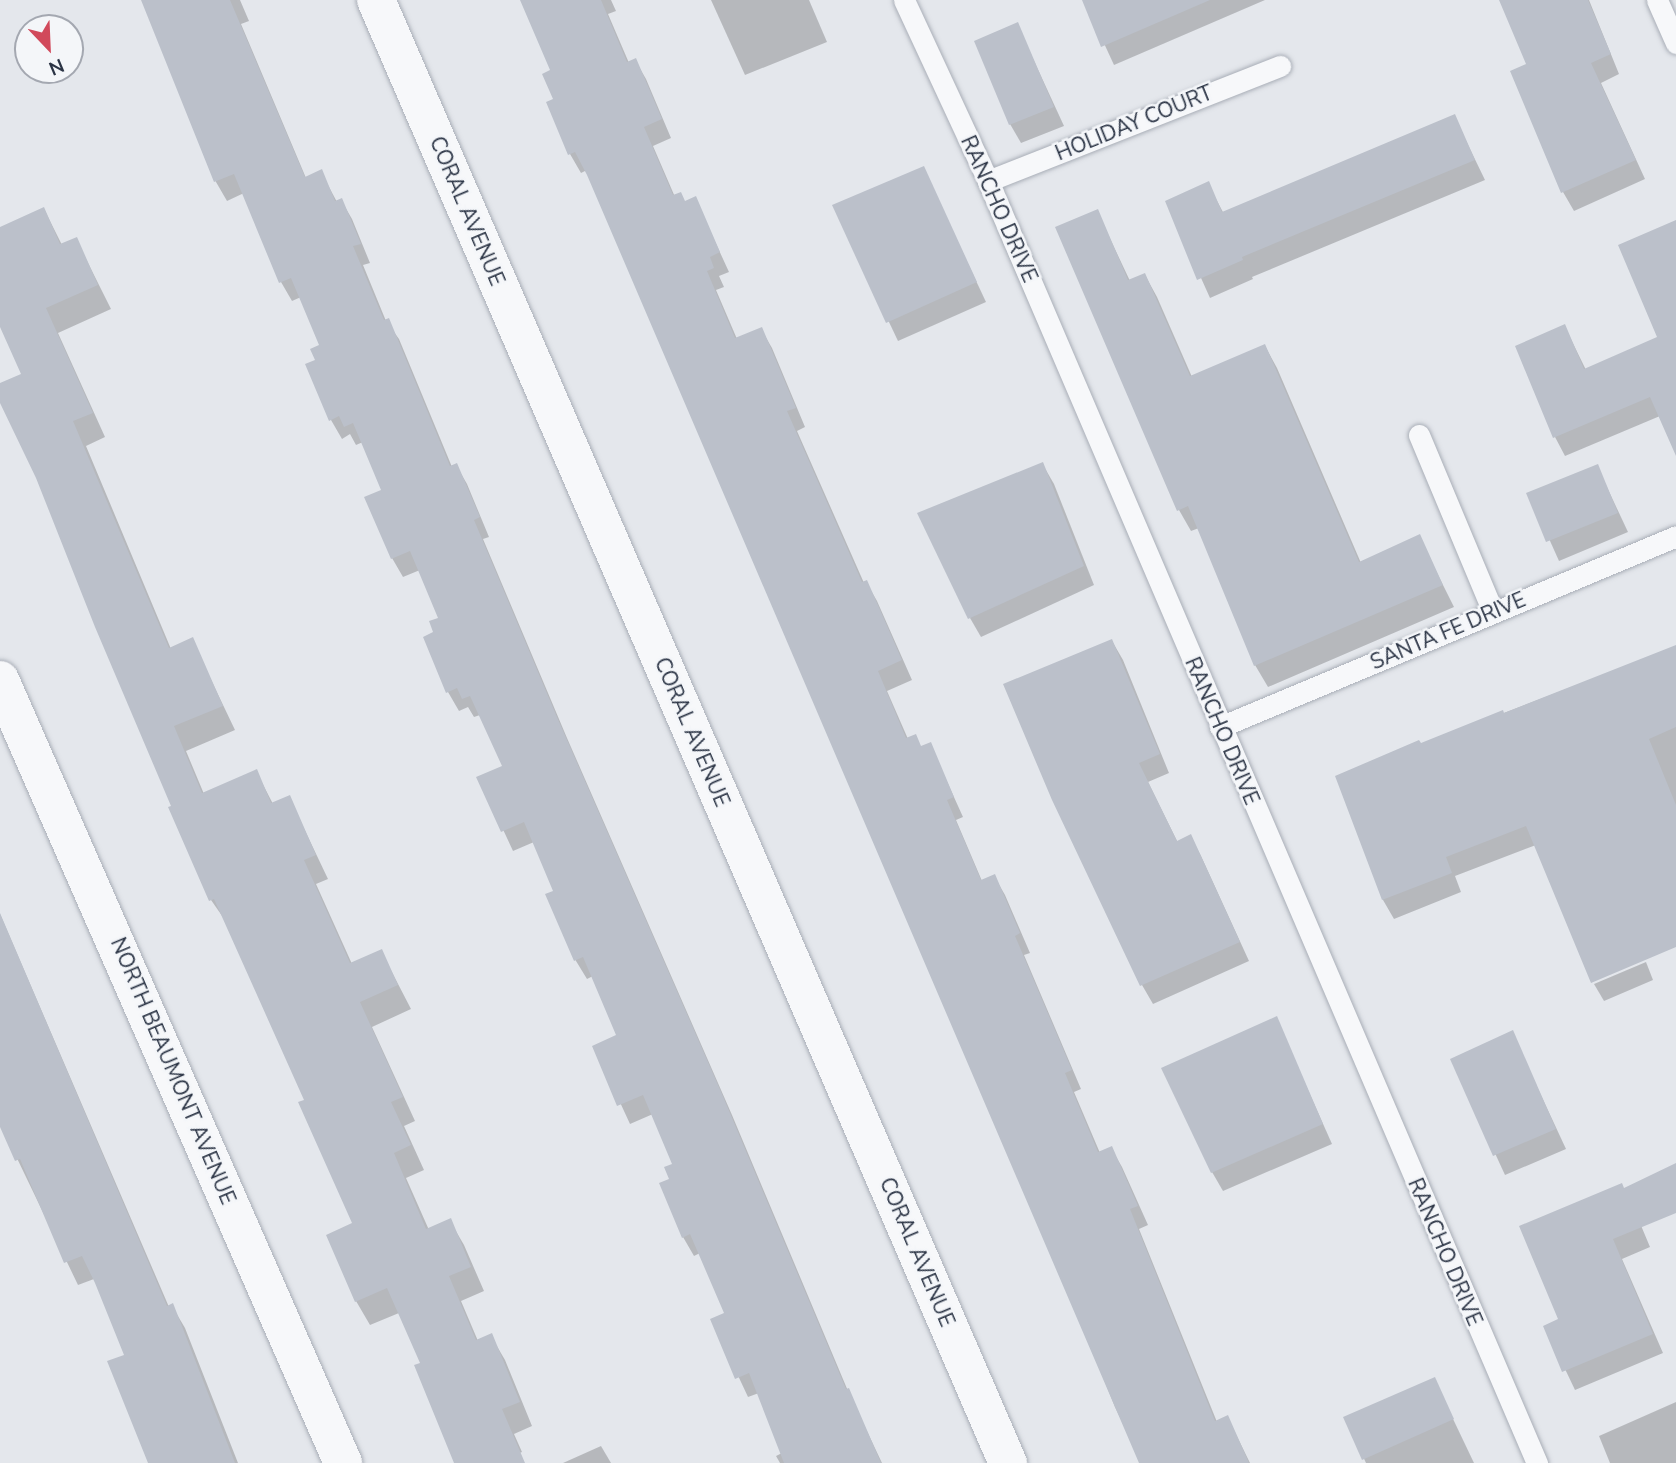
<!DOCTYPE html>
<html>
<head>
<meta charset="utf-8">
<style>
  body { margin:0 }
  #map { position:relative; width:1676px; height:1463px; overflow:hidden; background:#e4e7ec; font-family:"Nunito Sans",sans-serif }
  div>[style] { position:absolute }
  .shadow>* { inset:0; background:#0003 }
  .building>* { inset:0; background:#bbc0ca }
  .roads { filter:drop-shadow(0 0 2px #a9aeb7) drop-shadow(0 0 2px #a9aeb7) }
  .service>* { height:21px; margin:-10.5px; padding:0 10.5px; transform-origin:10.5px; border-radius:10.5px; background:#f7f8fa }
  .minor>* { height:38px; margin:-19px; padding:0 19px; transform-origin:19px; border-radius:19px; background:#f7f8fa }
  span { translate:-50% -50%; white-space:nowrap; text-align:center; line-height:1.15; -webkit-text-stroke:5px #f4f6f9; paint-order:stroke }
  .street-label { font-size:21px; color:#2b3445 }
  .north { position:absolute; left:14px; top:14px; width:70px; height:70px; box-sizing:border-box; background:#f4f6f9; border:2px solid #a4a8b1; border-radius:50%; rotate:157deg; font-size:19px; font-weight:700; line-height:28px; text-align:center; color:#2b3445 }
  .north::after { content:''; display:block; margin:auto; width:24px; height:32px; background:#d1495b; clip-path:polygon(50% 0,100% 100%,50% 72%,0 100%) }
</style>
</head>
<body>
<div id="map">
  <div class="shadow">
    <div style="clip-path:polygon(142px 0,240px 0,249px 21px,241px 24px,306px 178px,321px 172px,337px 202px,341px 200px,352px 219px,370px 263px,363px 265px,386px 321px,399px 339px,452px 467px,456px 465px,467px 484px,489px 537px,483px 539px,567px 738px,732px 1115px,848px 1391px,882px 1463px,780px 1463px,776px 1456px,782px 1453px,759px 1393px,748px 1397px,712px 1320px,726px 1314px,700px 1253px,694px 1256px,683px 1237px,671px 1180px,675px 1165px,653px 1114px,630px 1124px,594px 1046px,618px 1036px,593px 976px,587px 979px,576px 961px,548px 895px,555px 892px,534px 842px,513px 851px,479px 778px,504px 767px,480px 715px,474px 717px,468px 707px,459px 711px,448px 692px,436px 633px,440px 619px,420px 570px,403px 577px,392px 558px,384px 491px,363px 442px,356px 445px,350px 434px,342px 439px,331px 420px,317px 361px,322px 346px,301px 297px,292px 301px,281px 282px,244px 193px,227px 201px,216px 182px)"></div>
    <div style="clip-path:polygon(523px 0,611px 0,616px 11px,608px 14px,629px 63px,635px 60px,646px 79px,671px 138px,653px 146px,675px 197px,685px 203px,695px 198px,729px 272px,719px 276px,724px 287px,716px 290px,737px 339px,761px 329px,772px 348px,805px 427px,797px 431px,864px 583px,866px 582px,877px 601px,912px 680px,887px 691px,908px 739px,922px 748px,930px 744px,963px 817px,956px 820px,982px 881px,994px 876px,1005px 895px,1030px 953px,1024px 955px,1081px 1089px,1074px 1092px,1100px 1153px,1111px 1148px,1122px 1167px,1148px 1225px,1139px 1229px,1217px 1422px,1228px 1418px,1250px 1463px,1142px 1463px,1115px 1407px,1056px 1260px,587px 170px,581px 173px,570px 154px,555px 100px,553px 71px)"></div>
    <div style="clip-path:polygon(711px 0,809px 0,827px 42px,745px 75px)"></div>
    <div style="clip-path:polygon(1084px 0,1265px 0,1114px 65px)"></div>
    <div style="clip-path:polygon(1501px 0,1589px 0,1619px 74px,1601px 83px,1645px 179px,1574px 211px,1563px 192px,1528px 65px)"></div>
    <div style="clip-path:polygon(1017px 24px,1064px 126px,1021px 143px,1010px 124px)"></div>
    <div style="clip-path:polygon(1454px 116px,1485px 180px,1252px 277px,1253px 279px,1210px 298px,1167px 202px,1208px 184px,1224px 214px)"></div>
    <div style="clip-path:polygon(923px 168px,986px 302px,898px 341px,834px 206px)"></div>
    <div style="clip-path:polygon(44px 209px,62px 245px,76px 239px,111px 309px,58px 333px,105px 437px,86px 446px,171px 649px,192px 640px,235px 730px,186px 751px,204px 794px,256px 771px,273px 804px,289px 797px,328px 879px,316px 884px,352px 964px,381px 951px,411px 1009px,372px 1027px,415px 1121px,404px 1126px,424px 1170px,406px 1178px,429px 1230px,450px 1221px,464px 1245px,484px 1291px,461px 1301px,478px 1341px,491px 1336px,505px 1360px,532px 1426px,514px 1434px,522px 1452px,496px 1463px,457px 1463px,422px 1363px,399px 1313px,370px 1325px,356px 1301px,355px 1224px,306px 1100px,227px 923px,211px 900px,37px 477px,0 398px,0 385px,23px 375px,0 323px,0 229px)"></div>
    <div style="clip-path:polygon(1097px 211px,1130px 281px,1145px 275px,1157px 297px,1192px 377px,1265px 346px,1277px 368px,1361px 563px,1419px 537px,1454px 607px,1268px 687px,1255px 665px,1199px 528px,1191px 531px,1179px 510px)"></div>
    <div style="clip-path:polygon(1676px 222px,1676px 452px,1660px 416px,1565px 456px,1555px 437px,1565px 327px,1586px 370px,1660px 338px)"></div>
    <div style="clip-path:polygon(1043px 465px,1054px 484px,1094px 585px,981px 637px,970px 618px)"></div>
    <div style="clip-path:polygon(1597px 466px,1628px 532px,1559px 561px,1529px 494px)"></div>
    <div style="clip-path:polygon(1112px 641px,1123px 660px,1169px 773px,1148px 782px,1178px 843px,1191px 837px,1201px 856px,1249px 961px,1153px 1004px,1142px 985px)"></div>
    <div style="clip-path:polygon(1676px 647px,1676px 931px,1536px 845px,1455px 876px,1461px 892px,1394px 919px,1383px 900px,1337px 777px)"></div>
    <div style="clip-path:polygon(0 914px,169px 1307px,172px 1306px,185px 1328px,238px 1463px,158px 1463px,126px 1356px,94px 1279px,78px 1285px,0 1123px)"></div>
    <div style="clip-path:polygon(1646px 962px,1653px 980px,1604px 1001px,1594px 984px)"></div>
    <div style="clip-path:polygon(1276px 1018px,1332px 1144px,1223px 1191px,1212px 1172px)"></div>
    <div style="clip-path:polygon(1512px 1033px,1566px 1149px,1505px 1175px,1452px 1060px)"></div>
    <div style="clip-path:polygon(1632px 1204px,1650px 1247px,1622px 1259px,1663px 1353px,1575px 1390px,1545px 1327px,1561px 1320px)"></div>
    <div style="clip-path:polygon(1434px 1379px,1474px 1463px,1366px 1463px,1345px 1418px)"></div>
    <div style="clip-path:polygon(1676px 1402px,1676px 1463px,1610px 1463px,1599px 1436px)"></div>
    <div style="clip-path:polygon(601px 1446px,611px 1463px,563px 1463px)"></div>
  </div>
  <div class="building">
    <div style="clip-path:polygon(141px 0,230px 0,305px 177px,322px 169px,335px 201px,342px 198px,361px 244px,353px 246px,384px 320px,389px 318px,450px 466px,457px 463px,480px 517px,474px 520px,557px 717px,722px 1094px,846px 1389px,849px 1388px,881px 1463px,784px 1463px,749px 1373px,735px 1379px,710px 1319px,724px 1313px,690px 1234px,682px 1238px,659px 1183px,669px 1179px,664px 1167px,672px 1164px,643px 1095px,617px 1106px,592px 1046px,616px 1035px,583px 957px,574px 961px,545px 894px,553px 891px,524px 822px,501px 832px,476px 777px,502px 766px,470px 696px,462px 699px,457px 688px,446px 693px,423px 637px,433px 632px,429px 621px,438px 618px,410px 551px,391px 559px,364px 497px,381px 490px,353px 423px,344px 427px,339px 416px,329px 421px,305px 364px,315px 360px,310px 349px,319px 345px,291px 278px,279px 283px,234px 174px,214px 182px)"></div>
    <div style="clip-path:polygon(520px 0,601px 0,627px 62px,636px 58px,662px 119px,644px 127px,673px 195px,681px 192px,685px 201px,696px 196px,720px 252px,710px 257px,714px 268px,707px 271px,735px 338px,762px 327px,796px 408px,787px 411px,862px 582px,867px 580px,902px 660px,878px 671px,906px 738px,916px 734px,921px 746px,931px 742px,954px 797px,947px 800px,981px 880px,995px 874px,1020px 933px,1015px 936px,1072px 1070px,1065px 1073px,1098px 1152px,1112px 1146px,1138px 1206px,1130px 1209px,1215px 1421px,1228px 1415px,1249px 1463px,1139px 1463px,587px 175px,575px 152px,568px 155px,546px 102px,553px 99px,542px 74px,550px 70px)"></div>
    <div style="clip-path:polygon(1082px 0,1210px 0,1101px 47px)"></div>
    <div style="clip-path:polygon(1499px 0,1588px 0,1611px 54px,1591px 63px,1636px 160px,1561px 193px,1510px 71px,1526px 64px)"></div>
    <div style="clip-path:polygon(1018px 22px,1054px 107px,1009px 125px,974px 41px)"></div>
    <div style="clip-path:polygon(1455px 114px,1475px 160px,1242px 257px,1243px 260px,1197px 280px,1165px 201px,1209px 181px,1222px 212px)"></div>
    <div style="clip-path:polygon(924px 166px,977px 282px,886px 323px,832px 205px)"></div>
    <div style="clip-path:polygon(44px 207px,60px 244px,77px 237px,98px 285px,46px 308px,93px 413px,73px 421px,169px 648px,193px 637px,223px 706px,174px 726px,202px 793px,257px 769px,271px 803px,290px 795px,316px 855px,304px 860px,350px 963px,382px 949px,398px 985px,360px 1002px,403px 1097px,391px 1102px,411px 1145px,394px 1153px,426px 1229px,451px 1218px,471px 1267px,449px 1276px,476px 1340px,492px 1333px,520px 1402px,502px 1409px,525px 1463px,454px 1463px,414px 1365px,420px 1363px,387px 1288px,355px 1302px,326px 1235px,352px 1223px,298px 1102px,304px 1100px,214px 899px,209px 901px,168px 807px,171px 806px,95px 627px,36px 478px,0 403px,0 383px,21px 374px,0 327px,0 227px)"></div>
    <div style="clip-path:polygon(1098px 209px,1128px 280px,1145px 273px,1190px 376px,1265px 344px,1359px 562px,1420px 534px,1443px 585px,1254px 666px,1188px 506px,1177px 511px,1055px 227px)"></div>
    <div style="clip-path:polygon(1676px 220px,1676px 456px,1650px 397px,1553px 438px,1515px 346px,1565px 324px,1584px 369px,1657px 337px,1618px 245px)"></div>
    <div style="clip-path:polygon(1043px 462px,1084px 566px,968px 619px,917px 513px)"></div>
    <div style="clip-path:polygon(1598px 464px,1618px 513px,1546px 542px,1526px 493px)"></div>
    <div style="clip-path:polygon(1112px 639px,1160px 754px,1139px 763px,1177px 841px,1191px 834px,1240px 942px,1140px 986px,1052px 800px,1003px 684px)"></div>
    <div style="clip-path:polygon(1676px 645px,1676px 727px,1649px 739px,1676px 805px,1676px 947px,1591px 983px,1526px 826px,1446px 857px,1452px 873px,1382px 900px,1335px 776px,1419px 740px,1421px 743px,1503px 710px,1504px 713px)"></div>
    <div style="clip-path:polygon(0 913px,167px 1306px,173px 1303px,235px 1463px,148px 1463px,107px 1361px,124px 1355px,95px 1283px,82px 1256px,64px 1263px,20px 1159px,15px 1161px,0 1127px)"></div>
    <div style="clip-path:polygon(1277px 1016px,1323px 1124px,1211px 1173px,1161px 1068px)"></div>
    <div style="clip-path:polygon(1513px 1030px,1556px 1129px,1493px 1156px,1450px 1059px)"></div>
    <div style="clip-path:polygon(1676px 1163px,1676px 1213px,1613px 1239px,1653px 1334px,1562px 1372px,1543px 1326px,1558px 1319px,1519px 1226px,1622px 1183px,1624px 1188px)"></div>
    <div style="clip-path:polygon(1435px 1377px,1454px 1419px,1362px 1460px,1343px 1417px)"></div>
  </div>
  <div class="roads">
    <div class="service">
      <div style="left:904px;top:0;width:200px;rotate:65.1deg"></div>
      <div style="left:988px;top:181px;width:1395px;rotate:66.82deg"></div>
      <div style="left:1657px;top:0;width:47px;rotate:66.2deg"></div>
      <div style="left:988px;top:181px;width:314px;rotate:-21.5deg"></div>
      <div style="left:1419px;top:435px;width:192px;rotate:67.3deg"></div>
      <div style="left:1220px;top:727px;width:494px;rotate:-22.7deg"></div>
    </div>
    <div class="minor">
      <div style="left:376px;top:0;width:1594px;rotate:66.64deg"></div>
      <div style="left:0;top:680px;width:855px;rotate:66.34deg"></div>
    </div>
  </div>
  <div class="street-label">
    <span style="left:1134px;top:123px;rotate:-22deg">HOLIDAY COURT</span>
    <span style="left:999px;top:209px;rotate:66deg">RANCHO DRIVE</span>
    <span style="left:467px;top:211px;rotate:67deg">CORAL AVENUE</span>
    <span style="left:1448px;top:631px;rotate:-23deg">SANTA FE DRIVE</span>
    <span style="left:1222px;top:731px;rotate:67deg">RANCHO DRIVE</span>
    <span style="left:692px;top:732px;rotate:67deg">CORAL AVENUE</span>
    <span style="left:173px;top:1071px;rotate:67deg">NORTH BEAUMONT AVENUE</span>
    <span style="left:917px;top:1252px;rotate:67deg">CORAL AVENUE</span>
    <span style="left:1445px;top:1252px;rotate:67deg">RANCHO DRIVE</span>
  </div>
  <div class="north">N</div>
</div>
</body>
</html>
